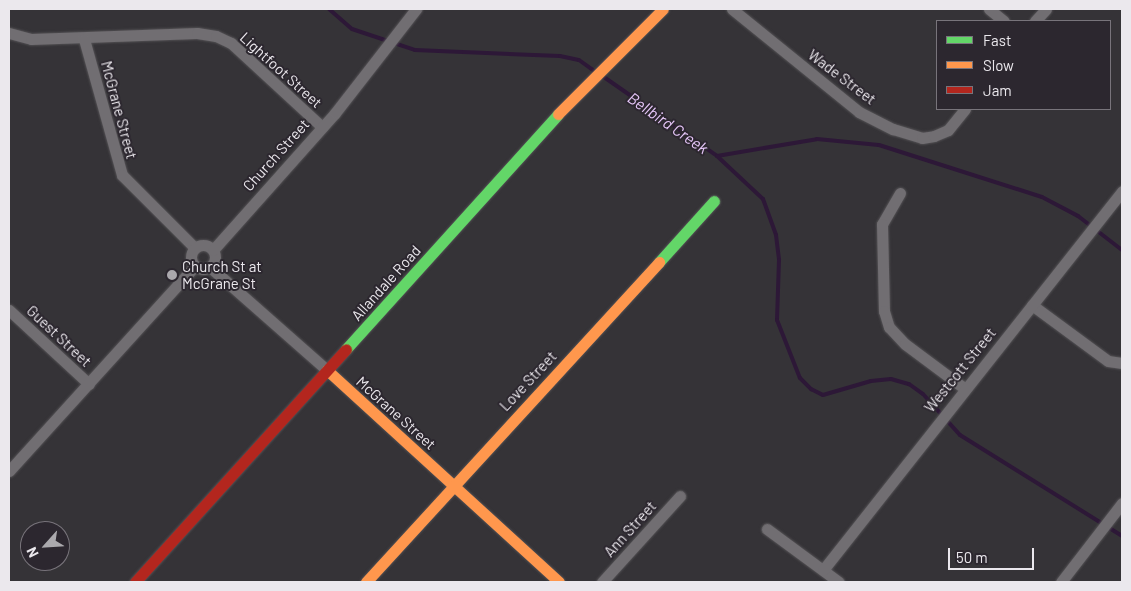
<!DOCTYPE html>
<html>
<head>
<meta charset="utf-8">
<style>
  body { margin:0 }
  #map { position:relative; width:1131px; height:591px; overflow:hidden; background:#353337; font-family:Barlow,sans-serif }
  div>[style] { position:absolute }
  .stream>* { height:4px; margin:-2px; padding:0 2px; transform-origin:2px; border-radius:2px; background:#2d1837 }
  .roads { filter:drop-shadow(0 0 1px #535154) drop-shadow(0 0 1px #535154) }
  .street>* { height:11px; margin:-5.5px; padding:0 5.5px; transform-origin:5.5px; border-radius:5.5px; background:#716e72 }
  .street>.ring { margin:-5.5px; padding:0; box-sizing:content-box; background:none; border:11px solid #716e72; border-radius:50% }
  .fast>* { height:11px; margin:-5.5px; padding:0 5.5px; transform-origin:5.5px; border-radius:5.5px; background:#63d668 }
  .slow>* { height:11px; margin:-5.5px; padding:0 5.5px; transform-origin:5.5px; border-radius:5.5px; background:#ff974d }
  .jam>* { height:11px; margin:-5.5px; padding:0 5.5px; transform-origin:5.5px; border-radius:5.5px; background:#b3261e }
  .dots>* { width:14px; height:14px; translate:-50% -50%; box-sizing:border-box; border:2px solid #2c272f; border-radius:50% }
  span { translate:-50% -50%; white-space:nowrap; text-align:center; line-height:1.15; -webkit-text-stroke:4px #2c272f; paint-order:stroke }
  .street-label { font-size:15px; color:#ebe8ed }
  .poi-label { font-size:15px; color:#ebe8ed }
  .left { translate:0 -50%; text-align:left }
  .water-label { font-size:16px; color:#e8c8fb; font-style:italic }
  .frame { position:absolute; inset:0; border:10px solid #ebe8ed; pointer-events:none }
  .legend { position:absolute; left:936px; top:20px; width:175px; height:90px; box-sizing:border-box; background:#2c272f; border:1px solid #78747b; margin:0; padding:6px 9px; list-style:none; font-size:15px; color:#ebe8ed }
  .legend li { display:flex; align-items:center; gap:10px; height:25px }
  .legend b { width:25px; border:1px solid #78747b }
  .north { position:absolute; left:20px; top:521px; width:50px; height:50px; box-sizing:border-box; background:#2c272f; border:1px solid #78747b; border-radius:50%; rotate:244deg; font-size:14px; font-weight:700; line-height:20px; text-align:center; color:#ebe8ed }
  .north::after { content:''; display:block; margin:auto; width:18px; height:22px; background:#aba9ad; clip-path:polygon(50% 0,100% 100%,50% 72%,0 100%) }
  .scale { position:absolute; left:948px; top:548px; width:86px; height:22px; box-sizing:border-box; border:2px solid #ebe8ed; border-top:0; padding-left:6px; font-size:15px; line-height:18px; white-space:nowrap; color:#ebe8ed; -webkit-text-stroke:4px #2c272f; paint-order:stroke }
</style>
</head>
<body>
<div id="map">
  <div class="stream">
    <div style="left:329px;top:9px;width:30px;rotate:41deg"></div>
    <div style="left:352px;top:29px;width:66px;rotate:18.4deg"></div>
    <div style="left:415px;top:50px;width:145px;rotate:2.4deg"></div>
    <div style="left:560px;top:56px;width:19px;rotate:12deg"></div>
    <div style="left:579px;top:60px;width:17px;rotate:36deg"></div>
    <div style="left:601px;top:75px;width:141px;rotate:34.9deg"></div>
    <div style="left:717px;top:156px;width:101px;rotate:-9.6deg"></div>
    <div style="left:817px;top:139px;width:62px;rotate:5.5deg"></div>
    <div style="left:879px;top:145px;width:171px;rotate:17.7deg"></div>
    <div style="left:1042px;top:197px;width:41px;rotate:27.8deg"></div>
    <div style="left:1078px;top:216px;width:56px;rotate:37.7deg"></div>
    <div style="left:717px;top:156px;width:63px;rotate:43.1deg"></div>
    <div style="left:763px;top:199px;width:38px;rotate:70deg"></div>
    <div style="left:776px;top:235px;width:25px;rotate:83deg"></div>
    <div style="left:779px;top:260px;width:60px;rotate:91.9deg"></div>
    <div style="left:777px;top:320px;width:62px;rotate:68.4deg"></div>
    <div style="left:800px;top:378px;width:16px;rotate:45deg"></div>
    <div style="left:811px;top:389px;width:13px;rotate:27deg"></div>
    <div style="left:823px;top:395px;width:50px;rotate:-16.3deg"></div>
    <div style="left:871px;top:381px;width:20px;rotate:-6deg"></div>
    <div style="left:891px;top:379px;width:19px;rotate:16deg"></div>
    <div style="left:909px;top:384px;width:17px;rotate:36deg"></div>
    <div style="left:923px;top:394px;width:55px;rotate:47.9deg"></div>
    <div style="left:960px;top:435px;width:191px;rotate:31.9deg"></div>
  </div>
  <div class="roads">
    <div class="street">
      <div style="left:732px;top:9px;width:164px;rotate:39deg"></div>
      <div style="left:859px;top:112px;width:38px;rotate:27deg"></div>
      <div style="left:893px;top:129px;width:30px;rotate:17deg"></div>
      <div style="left:922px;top:138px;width:12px;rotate:-9deg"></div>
      <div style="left:934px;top:136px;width:15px;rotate:-23deg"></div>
      <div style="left:948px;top:130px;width:27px;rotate:-51deg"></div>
      <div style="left:989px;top:9px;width:19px;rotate:39deg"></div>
      <div style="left:1035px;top:21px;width:16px;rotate:-47deg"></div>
      <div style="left:9px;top:33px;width:23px;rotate:15deg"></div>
      <div style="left:31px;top:39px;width:166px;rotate:-2.1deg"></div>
      <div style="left:197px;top:33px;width:19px;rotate:9deg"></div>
      <div style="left:216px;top:36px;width:17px;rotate:25deg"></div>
      <div style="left:231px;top:43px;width:124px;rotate:42.7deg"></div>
      <div style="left:84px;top:39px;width:141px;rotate:74.4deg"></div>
      <div style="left:122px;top:175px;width:103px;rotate:45deg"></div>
      <div style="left:900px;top:193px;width:36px;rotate:120deg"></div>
      <div style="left:882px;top:224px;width:87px;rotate:88.7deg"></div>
      <div style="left:884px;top:311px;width:17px;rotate:73deg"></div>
      <div style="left:889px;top:327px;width:23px;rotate:47deg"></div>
      <div style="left:905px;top:344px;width:74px;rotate:36.7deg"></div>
      <div class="ring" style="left:191px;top:245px;width:13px;height:13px"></div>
      <div style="left:213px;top:250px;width:183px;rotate:-48.3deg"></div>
      <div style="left:335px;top:113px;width:132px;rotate:-52.1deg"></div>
      <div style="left:210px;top:267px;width:156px;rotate:41.4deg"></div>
      <div style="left:1032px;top:305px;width:94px;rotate:36.4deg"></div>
      <div style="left:1108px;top:361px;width:14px;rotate:8deg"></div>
      <div style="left:9px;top:310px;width:109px;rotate:42.8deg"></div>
      <div style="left:9px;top:471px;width:277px;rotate:-47.8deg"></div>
      <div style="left:767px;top:529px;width:89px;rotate:36.4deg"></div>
      <div style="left:823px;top:570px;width:483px;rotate:-51.7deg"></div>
      <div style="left:602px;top:582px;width:116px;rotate:-47.8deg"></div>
      <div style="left:1061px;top:582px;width:100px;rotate:-52.3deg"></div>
    </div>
    <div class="fast">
      <div style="left:659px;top:262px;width:82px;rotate:-48deg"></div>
      <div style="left:346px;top:349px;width:316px;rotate:-47.9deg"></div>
    </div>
    <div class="slow">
      <div style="left:558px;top:114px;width:148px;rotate:-45deg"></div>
      <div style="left:327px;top:370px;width:314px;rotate:42.4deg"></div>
      <div style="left:366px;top:582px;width:434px;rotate:-47.5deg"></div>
    </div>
    <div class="jam">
      <div style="left:135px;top:582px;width:314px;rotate:-47.8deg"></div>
    </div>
  </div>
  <div class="dots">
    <div style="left:172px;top:275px;background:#aba9ad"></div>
  </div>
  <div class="street-label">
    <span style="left:281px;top:70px;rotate:42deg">Lightfoot Street</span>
    <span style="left:842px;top:77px;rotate:37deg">Wade Street</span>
    <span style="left:119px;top:110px;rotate:75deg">McGrane Street</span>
    <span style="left:276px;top:155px;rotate:-48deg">Church Street</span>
    <span style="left:386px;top:283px;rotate:-48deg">Allandale Road</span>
    <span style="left:59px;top:336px;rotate:43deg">Guest Street</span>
    <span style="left:960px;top:370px;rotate:-51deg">Westcott Street</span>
    <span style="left:528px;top:381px;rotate:-47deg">Love Street</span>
    <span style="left:396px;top:413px;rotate:42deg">McGrane Street</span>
    <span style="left:630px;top:529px;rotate:-48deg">Ann Street</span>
  </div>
  <div class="poi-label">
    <span class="left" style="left:182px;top:275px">Church St at<br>McGrane St</span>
  </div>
  <div class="water-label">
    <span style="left:668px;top:123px;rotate:35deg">Bellbird Creek</span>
  </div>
  <div class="frame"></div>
  <ul class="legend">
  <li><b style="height:6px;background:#63d668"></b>Fast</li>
  <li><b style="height:6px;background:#ff974d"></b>Slow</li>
  <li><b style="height:6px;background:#b3261e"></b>Jam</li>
  </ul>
  <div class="north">N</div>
  <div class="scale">50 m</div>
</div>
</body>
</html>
